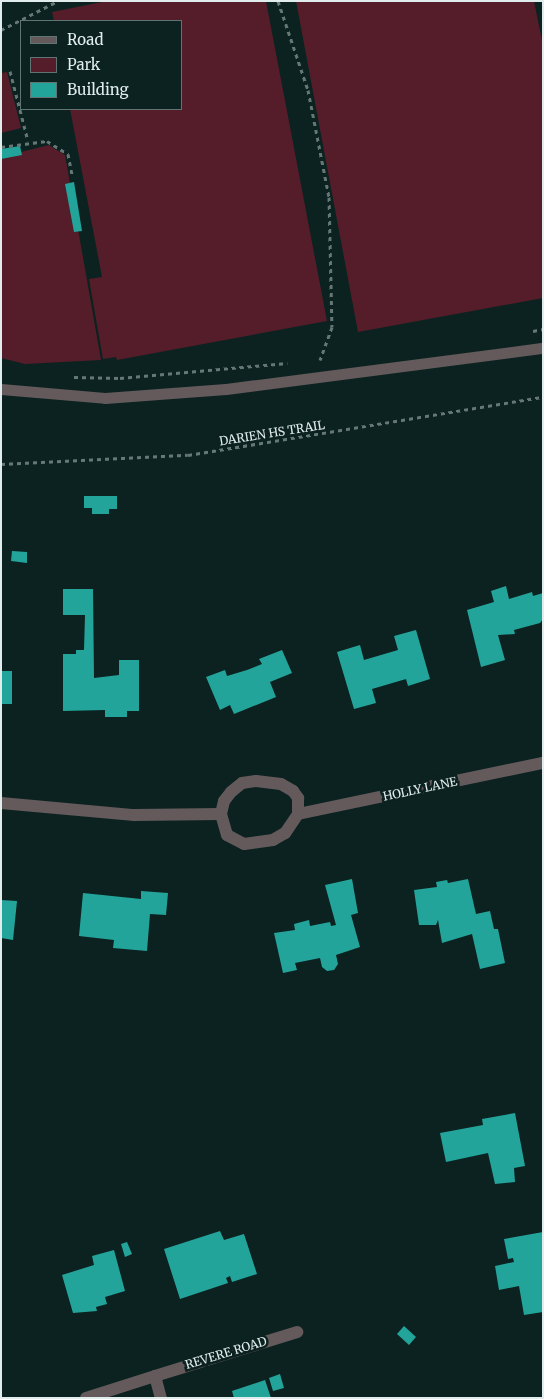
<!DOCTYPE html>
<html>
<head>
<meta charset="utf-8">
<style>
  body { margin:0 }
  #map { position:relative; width:544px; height:1399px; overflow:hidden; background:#0c2220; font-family:Merriweather,serif }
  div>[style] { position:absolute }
  .green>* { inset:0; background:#541d29 }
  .building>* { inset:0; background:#23a49b }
  .path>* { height:3px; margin-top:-1.5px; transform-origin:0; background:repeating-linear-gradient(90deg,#667876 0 4px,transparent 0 8px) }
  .lane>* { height:11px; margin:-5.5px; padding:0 5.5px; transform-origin:5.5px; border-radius:5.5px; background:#645a5b }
  .street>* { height:12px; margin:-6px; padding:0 6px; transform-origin:6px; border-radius:6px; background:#645a5b }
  span { translate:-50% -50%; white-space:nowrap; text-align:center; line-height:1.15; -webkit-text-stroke:5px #0c2220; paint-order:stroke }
  .street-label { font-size:12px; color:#e0edec }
  .frame { position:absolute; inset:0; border:2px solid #e0edec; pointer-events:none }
  .legend { position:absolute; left:20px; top:20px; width:162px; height:90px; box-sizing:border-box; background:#0c2220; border:1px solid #617372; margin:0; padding:6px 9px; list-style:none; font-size:15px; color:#e0edec }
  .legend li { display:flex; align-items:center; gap:10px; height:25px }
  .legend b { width:25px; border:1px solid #617372 }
</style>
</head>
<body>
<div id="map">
  <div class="green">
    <div style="clip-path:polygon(107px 1px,266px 1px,327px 321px,117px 360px,116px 357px,103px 359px,89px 279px,102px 277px,70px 109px,181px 109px,181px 21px,54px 21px,52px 12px)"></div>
    <div style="clip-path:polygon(296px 1px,534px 1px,543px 46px,543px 298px,358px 332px)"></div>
    <div style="clip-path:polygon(7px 72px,21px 128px,1px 133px,1px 73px)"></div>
    <div style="clip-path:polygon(49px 145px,65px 155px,101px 360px,25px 364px,1px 358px,1px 157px)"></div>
  </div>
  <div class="building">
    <div style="clip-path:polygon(20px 146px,22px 155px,1px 159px,1px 149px)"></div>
    <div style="clip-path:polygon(74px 182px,82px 231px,74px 232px,65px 184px)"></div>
    <div style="clip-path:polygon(84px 496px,117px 496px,117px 509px,109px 509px,109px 514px,92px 514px,92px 508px,84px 508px)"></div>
    <div style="clip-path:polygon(12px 551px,27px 552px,27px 563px,11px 561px)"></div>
    <div style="clip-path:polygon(506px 586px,509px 599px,532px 592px,533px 596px,543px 593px,543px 619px,540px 623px,514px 630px,515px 634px,498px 635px,505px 660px,481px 667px,467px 610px,494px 602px,491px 591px)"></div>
    <div style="clip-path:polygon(63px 589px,93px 589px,94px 678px,119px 675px,119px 660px,139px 660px,139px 711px,127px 711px,127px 717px,105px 717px,105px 710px,63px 711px,63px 654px,76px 654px,76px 650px,84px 650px,85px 615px,63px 615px)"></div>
    <div style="clip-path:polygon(416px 630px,430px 679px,408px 686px,406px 679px,372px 689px,376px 703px,354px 709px,337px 652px,360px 645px,364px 660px,398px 650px,394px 636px)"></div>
    <div style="clip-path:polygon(282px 650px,292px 673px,270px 682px,276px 697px,234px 714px,230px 705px,220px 710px,206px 677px,225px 670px,227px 676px,247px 670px,262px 664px,259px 659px)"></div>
    <div style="clip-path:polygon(1px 671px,12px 671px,12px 704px,1px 704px)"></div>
    <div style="clip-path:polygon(352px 879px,358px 913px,351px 915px,360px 947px,336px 955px,338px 964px,334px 970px,327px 971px,322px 967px,320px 958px,295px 963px,297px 970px,283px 973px,274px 933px,295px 930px,294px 924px,309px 920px,310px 926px,330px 922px,331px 926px,336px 925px,325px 885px)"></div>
    <div style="clip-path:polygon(468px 879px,476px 914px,490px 911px,494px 929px,498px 929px,505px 963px,480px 969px,472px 934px,442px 943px,438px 920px,436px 925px,419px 925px,414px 890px,437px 887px,436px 882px,447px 880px,448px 883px)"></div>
    <div style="clip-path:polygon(141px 891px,168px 893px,166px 915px,150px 914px,147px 951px,113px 948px,114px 940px,79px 936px,83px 893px,141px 899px)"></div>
    <div style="clip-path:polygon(1px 900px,17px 901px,13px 940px,1px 938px)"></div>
    <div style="clip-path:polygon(515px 1113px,525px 1166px,514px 1168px,515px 1182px,495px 1184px,488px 1153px,446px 1162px,440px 1133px,483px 1125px,482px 1119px)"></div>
    <div style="clip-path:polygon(220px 1231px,224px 1240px,244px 1234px,257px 1274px,232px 1282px,230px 1276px,226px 1278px,228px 1283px,180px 1299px,164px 1249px)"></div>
    <div style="clip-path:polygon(543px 1232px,543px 1312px,524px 1315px,519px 1286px,499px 1290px,495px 1266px,514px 1262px,513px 1258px,508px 1259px,504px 1239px)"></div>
    <div style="clip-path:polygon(127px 1242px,132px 1254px,125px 1257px,121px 1244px)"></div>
    <div style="clip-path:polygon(114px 1250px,125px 1291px,105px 1297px,107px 1304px,96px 1307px,97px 1311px,73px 1313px,62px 1275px,94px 1265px,92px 1256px)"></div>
    <div style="clip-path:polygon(404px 1326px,416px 1337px,409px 1345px,397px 1334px)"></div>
    <div style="clip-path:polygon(280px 1374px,284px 1388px,273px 1391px,269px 1378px)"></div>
    <div style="clip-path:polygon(265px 1380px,271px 1398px,234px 1398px,232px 1391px)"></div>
  </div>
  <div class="path">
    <div style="left:278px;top:1px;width:94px;rotate:71.4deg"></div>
    <div style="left:308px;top:90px;width:109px;rotate:78.9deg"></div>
    <div style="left:329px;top:197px;width:130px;rotate:88.7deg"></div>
    <div style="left:332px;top:327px;width:35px;rotate:110deg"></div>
    <div style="left:1px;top:30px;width:64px;rotate:-27deg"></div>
    <div style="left:10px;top:71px;width:72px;rotate:75.6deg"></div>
    <div style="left:1px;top:147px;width:46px;rotate:-7.4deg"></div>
    <div style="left:47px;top:141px;width:25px;rotate:32deg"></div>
    <div style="left:68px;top:154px;width:21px;rotate:79deg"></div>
    <div style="left:533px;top:331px;width:10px;rotate:-11deg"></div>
    <div style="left:74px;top:377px;width:46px;rotate:1.2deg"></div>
    <div style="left:120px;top:378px;width:168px;rotate:-5.1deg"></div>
    <div style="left:1px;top:464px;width:187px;rotate:-2.8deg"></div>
    <div style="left:188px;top:455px;width:360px;rotate:-9.3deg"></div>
  </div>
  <div class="lane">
    <div style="left:1px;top:389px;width:104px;rotate:4.9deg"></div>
    <div style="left:105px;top:398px;width:121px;rotate:-4.3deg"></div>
    <div style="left:226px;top:389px;width:320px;rotate:-7.4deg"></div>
  </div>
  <div class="street">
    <div style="left:256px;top:781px;width:25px;rotate:7deg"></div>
    <div style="left:281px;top:784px;width:14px;rotate:30deg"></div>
    <div style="left:293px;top:791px;width:9px;rotate:54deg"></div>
    <div style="left:298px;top:798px;width:16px;rotate:90deg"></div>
    <div style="left:298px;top:814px;width:23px;rotate:124deg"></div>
    <div style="left:285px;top:833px;width:14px;rotate:150deg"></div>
    <div style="left:273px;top:840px;width:29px;rotate:172deg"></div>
    <div style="left:244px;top:844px;width:19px;rotate:-152deg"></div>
    <div style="left:227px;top:835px;width:22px;rotate:-106deg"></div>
    <div style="left:221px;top:814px;width:13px;rotate:-77deg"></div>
    <div style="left:224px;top:801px;width:11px;rotate:-52deg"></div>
    <div style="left:231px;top:792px;width:14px;rotate:-39deg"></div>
    <div style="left:242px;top:783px;width:14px;rotate:-8deg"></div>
    <div style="left:1px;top:803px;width:134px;rotate:5.2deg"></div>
    <div style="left:134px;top:815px;width:87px;rotate:-0.7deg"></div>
    <div style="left:298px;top:814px;width:250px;rotate:-11.8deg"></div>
    <div style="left:155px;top:1376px;width:149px;rotate:-17.2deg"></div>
    <div style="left:86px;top:1398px;width:72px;rotate:-17.7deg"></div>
    <div style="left:155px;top:1376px;width:23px;rotate:75deg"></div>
  </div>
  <div class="street-label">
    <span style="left:272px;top:433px;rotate:-9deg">DARIEN HS TRAIL</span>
    <span style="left:420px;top:789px;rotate:-12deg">HOLLY LANE</span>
    <span style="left:226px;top:1353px;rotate:-17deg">REVERE ROAD</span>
  </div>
  <div class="frame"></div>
  <ul class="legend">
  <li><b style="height:6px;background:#645a5b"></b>Road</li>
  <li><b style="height:14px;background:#541d29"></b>Park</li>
  <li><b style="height:14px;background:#23a49b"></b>Building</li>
  </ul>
</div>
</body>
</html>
